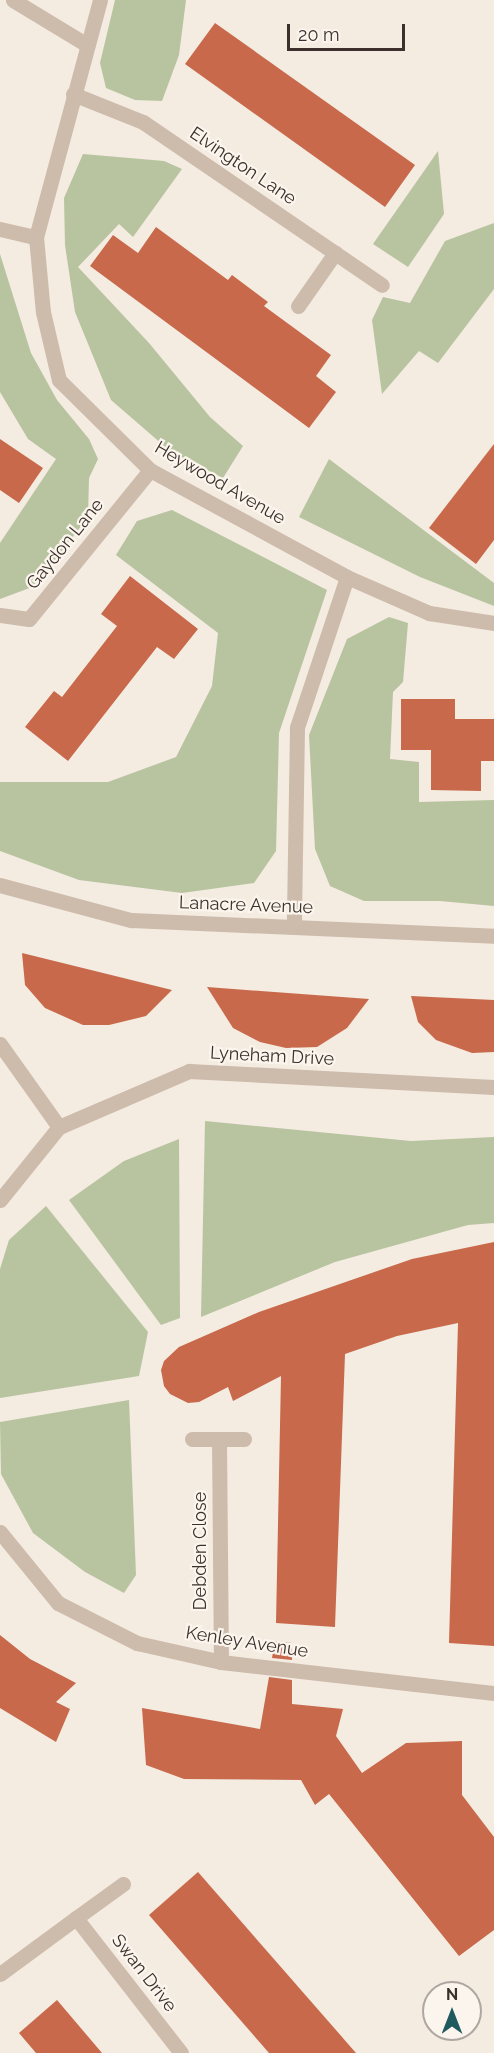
<!DOCTYPE html>
<html>
<head>
<meta charset="utf-8">
<style>
  body { margin:0 }
  #map { position:relative; width:494px; height:2053px; overflow:hidden; background:#f4ebe1; font-family:Raleway,sans-serif }
  div>[style] { position:absolute }
  .green>* { inset:0; background:#b8c4a0 }
  .building>* { inset:0; background:#c8694b }
  .service>* { height:15px; margin:-7.5px; padding:0 7.5px; transform-origin:7.5px; border-radius:7.5px; background:#cdbbac }
  .minor>* { height:15px; margin:-7.5px; padding:0 7.5px; transform-origin:7.5px; border-radius:7.5px; background:#cdbbac }
  .tertiary>* { height:15px; margin:-7.5px; padding:0 7.5px; transform-origin:7.5px; border-radius:7.5px; background:#cdbbac }
  span { translate:-50% -50%; white-space:nowrap; text-align:center; line-height:1.15; -webkit-text-stroke:4.5px #fbf5ee; paint-order:stroke }
  .street-label { font-size:18px; color:#3b302b }
  .north { position:absolute; left:422px; top:1981px; width:60px; height:60px; box-sizing:border-box; background:#fbf5ee; border:2px solid #aea6a0; border-radius:50%; rotate:0deg; font-size:16px; font-weight:700; line-height:24px; text-align:center; color:#3b302b }
  .north::after { content:''; display:block; margin:auto; width:21px; height:27px; background:#1f5a5e; clip-path:polygon(50% 0,100% 100%,50% 72%,0 100%) }
  .scale { position:absolute; left:287px; top:24px; width:118px; height:27px; box-sizing:border-box; border:3px solid #3b302b; border-top:0; padding-left:8px; font-size:18px; line-height:21px; white-space:nowrap; color:#3b302b; -webkit-text-stroke:4px #fbf5ee; paint-order:stroke }
</style>
</head>
<body>
<div id="map">
  <div class="green">
    <div style="clip-path:polygon(115px 0,186px 0,179px 55px,162px 101px,135px 100px,106px 88px,100px 63px)"></div>
    <div style="clip-path:polygon(438px 151px,444px 214px,408px 267px,373px 244px)"></div>
    <div style="clip-path:polygon(83px 154px,164px 161px,182px 169px,133px 237px,119px 224px,78px 267px,149px 343px,210px 417px,243px 446px,223px 478px,170px 451px,111px 400px,75px 312px,65px 245px,64px 198px)"></div>
    <div style="clip-path:polygon(494px 223px,494px 289px,438px 363px,419px 351px,382px 394px,372px 320px,383px 297px,410px 303px,445px 241px)"></div>
    <div style="clip-path:polygon(0 254px,31px 353px,57px 400px,89px 439px,98px 459px,89px 478px,88px 517px,35px 586px,0 599px,0 543px,56px 459px,28px 439px,0 392px)"></div>
    <div style="clip-path:polygon(329px 459px,494px 583px,494px 606px,420px 577px,299px 517px)"></div>
    <div style="clip-path:polygon(172px 510px,327px 590px,279px 733px,276px 851px,254px 883px,182px 893px,79px 880px,0 851px,0 782px,108px 782px,176px 757px,212px 686px,218px 633px,116px 555px,137px 521px)"></div>
    <div style="clip-path:polygon(389px 617px,408px 623px,403px 682px,393px 692px,390px 759px,419px 762px,419px 802px,494px 800px,494px 906px,440px 901px,364px 901px,330px 886px,315px 849px,309px 735px,347px 639px)"></div>
    <div style="clip-path:polygon(205px 1121px,411px 1141px,494px 1137px,494px 1223px,468px 1225px,335px 1262px,201px 1317px)"></div>
    <div style="clip-path:polygon(179px 1139px,180px 1318px,161px 1325px,69px 1200px,124px 1161px)"></div>
    <div style="clip-path:polygon(46px 1206px,148px 1332px,139px 1376px,0 1398px,0 1269px,9px 1240px)"></div>
    <div style="clip-path:polygon(129px 1400px,136px 1575px,124px 1593px,85px 1572px,33px 1533px,1px 1474px,0 1422px)"></div>
  </div>
  <div class="building">
    <div style="clip-path:polygon(215px 23px,415px 165px,385px 207px,185px 64px)"></div>
    <div style="clip-path:polygon(156px 227px,228px 280px,232px 275px,268px 302px,264px 306px,331px 355px,316px 376px,336px 392px,309px 428px,90px 266px,113px 235px,138px 253px)"></div>
    <div style="clip-path:polygon(0 439px,43px 468px,19px 503px,0 490px)"></div>
    <div style="clip-path:polygon(494px 444px,494px 540px,476px 564px,429px 528px)"></div>
    <div style="clip-path:polygon(130px 576px,198px 629px,174px 659px,157px 647px,68px 761px,25px 727px,54px 691px,62px 697px,117px 626px,101px 614px)"></div>
    <div style="clip-path:polygon(401px 699px,455px 699px,455px 719px,494px 719px,494px 761px,481px 761px,481px 791px,431px 790px,431px 750px,401px 750px)"></div>
    <div style="clip-path:polygon(22px 953px,172px 990px,146px 1016px,109px 1025px,83px 1025px,45px 1008px,25px 985px)"></div>
    <div style="clip-path:polygon(207px 987px,369px 999px,347px 1028px,317px 1047px,286px 1048px,260px 1042px,233px 1028px)"></div>
    <div style="clip-path:polygon(411px 996px,494px 1000px,494px 1052px,472px 1053px,436px 1040px,418px 1022px)"></div>
    <div style="clip-path:polygon(494px 1242px,494px 1646px,449px 1643px,458px 1323px,397px 1336px,345px 1354px,335px 1627px,276px 1623px,281px 1376px,233px 1401px,228px 1387px,199px 1402px,188px 1403px,170px 1394px,164px 1386px,161px 1370px,164px 1361px,179px 1347px,259px 1312px,412px 1259px)"></div>
    <div style="clip-path:polygon(0 1635px,30px 1659px,76px 1683px,56px 1702px,70px 1709px,56px 1742px,0 1708px)"></div>
    <div style="clip-path:polygon(275px 1641px,292px 1643px,292px 1660px,272px 1658px)"></div>
    <div style="clip-path:polygon(269px 1677px,292px 1680px,292px 1704px,343px 1709px,336px 1736px,362px 1773px,406px 1743px,462px 1741px,462px 1795px,494px 1837px,494px 1930px,459px 1956px,329px 1794px,315px 1805px,301px 1780px,184px 1779px,146px 1765px,142px 1708px,260px 1729px)"></div>
    <div style="clip-path:polygon(198px 1872px,356px 2053px,269px 2053px,149px 1915px)"></div>
    <div style="clip-path:polygon(57px 2000px,102px 2053px,36px 2053px,19px 2033px)"></div>
  </div>
  <div class="service">
    <div style="left:13px;top:0;width:87px;rotate:31.3deg"></div>
    <div style="left:298px;top:306px;width:65px;rotate:-55.1deg"></div>
    <div style="left:192px;top:1439px;width:52px"></div>
    <div style="left:76px;top:1918px;width:58px;rotate:-35.9deg"></div>
  </div>
  <div class="minor">
    <div style="left:100px;top:0;width:245px;rotate:105.1deg"></div>
    <div style="left:36px;top:237px;width:75px;rotate:84.7deg"></div>
    <div style="left:43px;top:312px;width:70px;rotate:76.8deg"></div>
    <div style="left:59px;top:380px;width:128px;rotate:44.7deg"></div>
    <div style="left:150px;top:470px;width:224px;rotate:28.5deg"></div>
    <div style="left:347px;top:577px;width:158px;rotate:108.4deg"></div>
    <div style="left:297px;top:727px;width:199px;rotate:90.9deg"></div>
    <div style="left:73px;top:94px;width:75px;rotate:21.8deg"></div>
    <div style="left:143px;top:122px;width:289px;rotate:34.3deg"></div>
    <div style="left:0;top:229px;width:37px;rotate:13deg"></div>
    <div style="left:347px;top:577px;width:90px;rotate:23.7deg"></div>
    <div style="left:429px;top:613px;width:66px;rotate:8.7deg"></div>
    <div style="left:0;top:615px;width:29px;rotate:8deg"></div>
    <div style="left:29px;top:619px;width:192px;rotate:-50.9deg"></div>
    <div style="left:0;top:1044px;width:102px;rotate:54.6deg"></div>
    <div style="left:0;top:1200px;width:94px;rotate:-51.1deg"></div>
    <div style="left:59px;top:1127px;width:142px;rotate:-23.3deg"></div>
    <div style="left:189px;top:1071px;width:305px;rotate:3deg"></div>
    <div style="left:219px;top:1439px;width:223px;rotate:89.5deg"></div>
    <div style="left:0;top:1532px;width:92px;rotate:50.8deg"></div>
    <div style="left:58px;top:1603px;width:89px;rotate:26.9deg"></div>
    <div style="left:137px;top:1643px;width:86px;rotate:12.7deg"></div>
    <div style="left:221px;top:1662px;width:275px;rotate:6.5deg"></div>
    <div style="left:0;top:1974px;width:94px;rotate:-36.4deg"></div>
    <div style="left:76px;top:1918px;width:171px;rotate:52.1deg"></div>
  </div>
  <div class="tertiary">
    <div style="left:0;top:885px;width:136px;rotate:15deg"></div>
    <div style="left:131px;top:920px;width:363px;rotate:2.5deg"></div>
  </div>
  <div class="street-label">
    <span style="left:243px;top:166px;rotate:34deg">Elvington Lane</span>
    <span style="left:220px;top:483px;rotate:30deg">Heywood Avenue</span>
    <span style="left:65px;top:544px;rotate:-51deg">Gaydon Lane</span>
    <span style="left:246px;top:905px;rotate:2deg">Lanacre Avenue</span>
    <span style="left:272px;top:1056px;rotate:3deg">Lyneham Drive</span>
    <span style="left:200px;top:1551px;rotate:-90deg">Debden Close</span>
    <span style="left:247px;top:1642px;rotate:9deg">Kenley Avenue</span>
    <span style="left:144px;top:1973px;rotate:52deg">Swan Drive</span>
  </div>
  <div class="north">N</div>
  <div class="scale">20 m</div>
</div>
</body>
</html>
